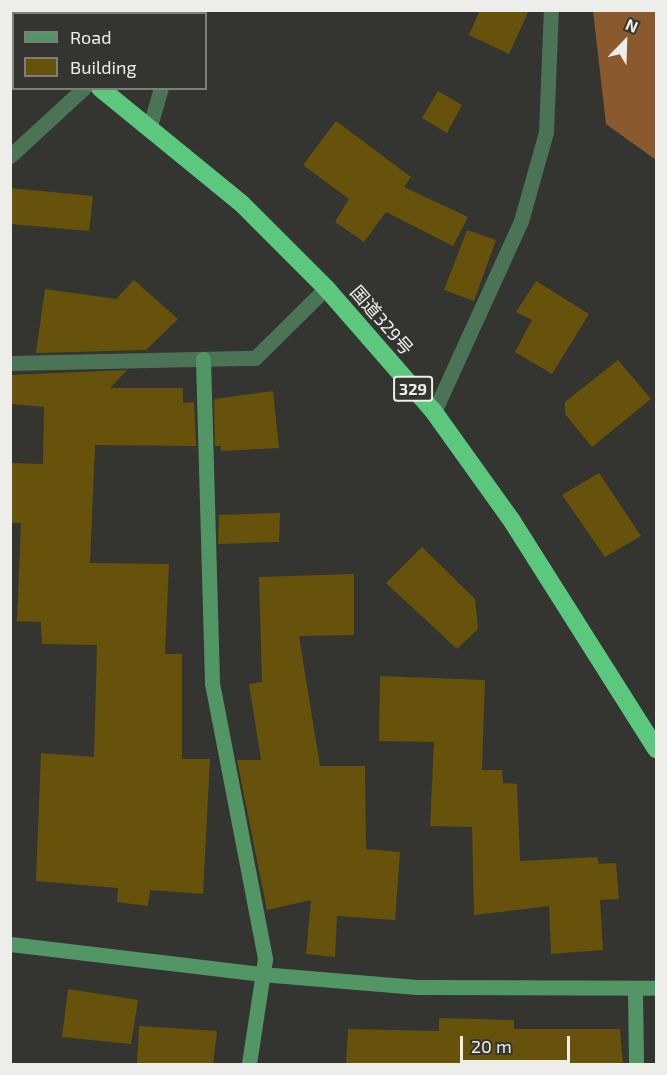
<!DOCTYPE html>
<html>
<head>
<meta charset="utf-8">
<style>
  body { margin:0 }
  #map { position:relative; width:667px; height:1075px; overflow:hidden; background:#343530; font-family:"Exo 2","Noto Sans JP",sans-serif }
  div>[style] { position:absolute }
  .forest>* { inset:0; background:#8a5a2e }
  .building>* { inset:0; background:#66520b }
  .street>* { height:15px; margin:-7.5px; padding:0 7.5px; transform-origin:7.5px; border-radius:7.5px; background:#4b7355 }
  .secondary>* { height:15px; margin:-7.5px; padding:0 7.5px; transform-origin:7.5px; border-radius:7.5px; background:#539666 }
  .highway>* { height:18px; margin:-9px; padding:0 9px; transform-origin:9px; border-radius:9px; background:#5cc87d }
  span { translate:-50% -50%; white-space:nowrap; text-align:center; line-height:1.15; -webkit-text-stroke:4.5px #343530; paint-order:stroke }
  .shield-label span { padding:2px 4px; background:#343530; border:2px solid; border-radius:4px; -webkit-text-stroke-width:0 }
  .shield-label { font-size:16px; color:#edeeea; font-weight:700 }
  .street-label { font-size:18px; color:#edeeea }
  .frame { position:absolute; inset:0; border:12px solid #edeeea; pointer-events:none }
  .legend { position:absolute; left:12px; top:12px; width:195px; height:78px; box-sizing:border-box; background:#343530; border:2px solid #7e7f7a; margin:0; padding:8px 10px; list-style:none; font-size:18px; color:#edeeea }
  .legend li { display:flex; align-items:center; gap:12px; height:30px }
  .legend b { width:30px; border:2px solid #7e7f7a }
  .north { position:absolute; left:595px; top:12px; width:60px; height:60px; -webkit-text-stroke:4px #343530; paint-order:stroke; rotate:23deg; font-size:16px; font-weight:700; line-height:24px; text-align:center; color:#edeeea }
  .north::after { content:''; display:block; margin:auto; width:21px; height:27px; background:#edeeea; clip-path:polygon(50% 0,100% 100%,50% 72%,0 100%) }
  .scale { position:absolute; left:460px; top:1036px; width:110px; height:27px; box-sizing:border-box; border:3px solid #edeeea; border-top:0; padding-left:8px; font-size:18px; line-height:21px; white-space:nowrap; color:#edeeea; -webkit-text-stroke:4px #343530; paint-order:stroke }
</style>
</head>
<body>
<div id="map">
  <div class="forest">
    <div style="clip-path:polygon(593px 11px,656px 11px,656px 160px,606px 124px)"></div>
  </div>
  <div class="building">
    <div style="clip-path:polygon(480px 10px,529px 10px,509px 54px,469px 35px)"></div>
    <div style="clip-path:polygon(438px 91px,462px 105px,447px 133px,422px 118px)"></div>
    <div style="clip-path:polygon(336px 121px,411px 177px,404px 187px,468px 217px,453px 246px,386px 212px,364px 242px,335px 222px,349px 199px,303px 165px)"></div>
    <div style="clip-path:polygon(10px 188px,93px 196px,89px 231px,10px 224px)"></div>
    <div style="clip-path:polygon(467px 230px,496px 240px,474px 301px,444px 290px)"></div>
    <div style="clip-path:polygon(134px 280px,178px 319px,146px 350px,36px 353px,45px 289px,116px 299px)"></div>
    <div style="clip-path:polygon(536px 281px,589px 314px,552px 374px,515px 352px,532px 320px,516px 312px)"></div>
    <div style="clip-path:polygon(618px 360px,651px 399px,592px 447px,565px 414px,565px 402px)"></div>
    <div style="clip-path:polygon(127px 370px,110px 388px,183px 388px,183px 403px,194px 402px,196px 446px,95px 445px,90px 563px,169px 564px,165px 654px,182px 654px,182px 759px,210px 759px,203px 894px,150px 890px,148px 906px,117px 902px,118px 888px,36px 881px,41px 753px,94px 757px,97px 645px,42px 644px,41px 622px,17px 621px,21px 523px,10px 523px,10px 463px,43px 464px,44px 407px,10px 404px,10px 375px)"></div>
    <div style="clip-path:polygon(273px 391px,279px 448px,221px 451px,221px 446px,215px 446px,214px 399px)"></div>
    <div style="clip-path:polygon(599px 473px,641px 536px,605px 557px,562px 495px)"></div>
    <div style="clip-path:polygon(280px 513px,279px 542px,218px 544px,219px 515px)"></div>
    <div style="clip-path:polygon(422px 547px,475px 599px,478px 629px,457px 649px,386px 583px)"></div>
    <div style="clip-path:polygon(354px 574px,354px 635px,299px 636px,320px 766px,365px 766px,366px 849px,400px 852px,395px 920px,337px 916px,335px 957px,306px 954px,311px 900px,267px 910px,237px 760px,261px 760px,249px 684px,262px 682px,259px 577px)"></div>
    <div style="clip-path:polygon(380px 676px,485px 680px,482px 770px,502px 770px,503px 783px,517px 784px,520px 861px,597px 857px,599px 864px,616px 863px,619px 899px,600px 900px,603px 950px,551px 954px,549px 906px,474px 915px,472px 827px,430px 826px,434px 742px,379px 741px)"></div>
    <div style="clip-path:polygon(68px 989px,138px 1000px,131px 1044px,62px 1037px)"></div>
    <div style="clip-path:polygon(439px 1018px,514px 1020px,514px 1029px,620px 1029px,623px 1065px,346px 1065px,348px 1029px,439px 1031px)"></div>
    <div style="clip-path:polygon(139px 1026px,217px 1031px,213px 1065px,137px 1065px)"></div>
  </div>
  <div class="street">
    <div style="left:183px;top:14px;width:4px;rotate:-76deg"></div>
    <div style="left:150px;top:126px;width:40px;rotate:-74deg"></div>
    <div style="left:10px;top:156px;width:100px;rotate:-42.6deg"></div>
    <div style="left:10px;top:363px;width:245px;rotate:-1.2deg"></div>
    <div style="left:255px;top:358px;width:100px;rotate:-44.6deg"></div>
    <div style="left:434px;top:412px;width:210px;rotate:-65.5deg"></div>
    <div style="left:521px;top:221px;width:92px;rotate:-74.3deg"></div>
    <div style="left:546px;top:132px;width:122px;rotate:-87.7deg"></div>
  </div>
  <div class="secondary">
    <div style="left:203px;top:359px;width:324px;rotate:88.4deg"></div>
    <div style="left:212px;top:683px;width:281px;rotate:79.1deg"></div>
    <div style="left:265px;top:959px;width:106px;rotate:98.7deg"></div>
    <div style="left:10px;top:944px;width:253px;rotate:6.8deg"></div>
    <div style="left:261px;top:974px;width:156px;rotate:4.8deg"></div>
    <div style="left:416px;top:987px;width:240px;rotate:0.2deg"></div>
    <div style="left:635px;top:990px;width:74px;rotate:89.2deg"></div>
  </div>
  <div class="highway">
    <div style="left:10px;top:28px;width:4px;rotate:27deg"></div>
    <div style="left:100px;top:88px;width:183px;rotate:39.2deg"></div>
    <div style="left:242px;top:204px;width:119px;rotate:45deg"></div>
    <div style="left:326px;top:288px;width:164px;rotate:48.9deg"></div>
    <div style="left:434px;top:412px;width:134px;rotate:54.4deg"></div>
    <div style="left:512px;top:521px;width:270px;rotate:57.7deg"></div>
  </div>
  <div class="shield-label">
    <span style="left:413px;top:389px">329</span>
  </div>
  <div class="street-label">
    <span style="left:382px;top:320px;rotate:49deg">国道329号</span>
  </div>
  <div class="frame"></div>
  <ul class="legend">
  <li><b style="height:8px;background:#539666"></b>Road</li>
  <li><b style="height:16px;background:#66520b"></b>Building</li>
  </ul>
  <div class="north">N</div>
  <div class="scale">20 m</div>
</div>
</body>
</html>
